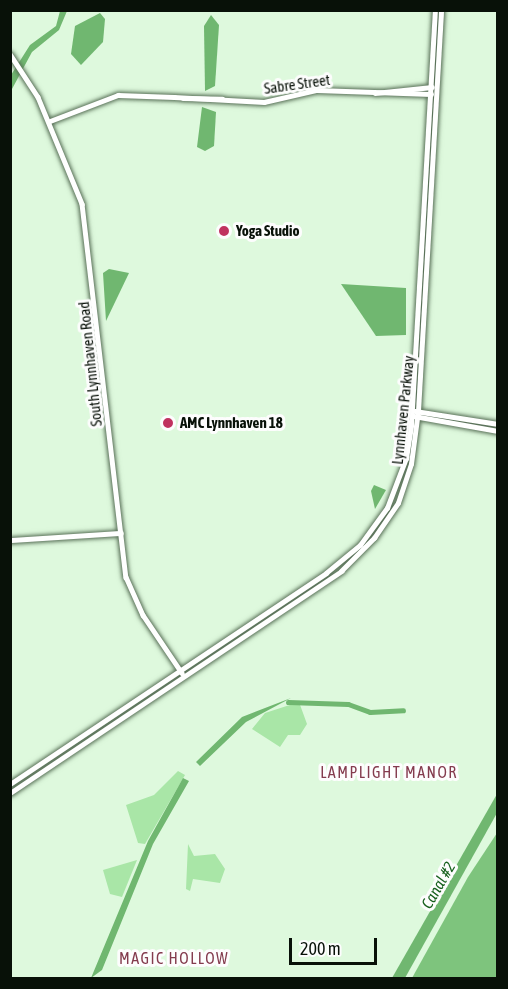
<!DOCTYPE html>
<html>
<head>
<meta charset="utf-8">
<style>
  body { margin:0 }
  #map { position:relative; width:508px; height:989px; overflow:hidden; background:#def9dd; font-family:"Asap Condensed",sans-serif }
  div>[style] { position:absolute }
  .green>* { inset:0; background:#a9e6a7 }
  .forest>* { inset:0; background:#7ec47d }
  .water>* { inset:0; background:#70b770 }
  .river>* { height:5px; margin:-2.5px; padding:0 2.5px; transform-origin:2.5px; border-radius:2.5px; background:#70b770 }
  .roads { filter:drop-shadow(0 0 2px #597158) drop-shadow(0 0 2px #597158) }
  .secondary>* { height:4.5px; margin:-2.25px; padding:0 2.25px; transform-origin:2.25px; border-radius:2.25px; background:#fff }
  .dots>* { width:16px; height:16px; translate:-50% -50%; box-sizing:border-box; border:3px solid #fdfdfd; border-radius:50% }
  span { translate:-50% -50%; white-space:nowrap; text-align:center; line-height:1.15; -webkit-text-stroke:6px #fdfdfd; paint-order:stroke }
  .street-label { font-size:15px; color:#081108 }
  .poi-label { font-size:15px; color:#081108; font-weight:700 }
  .left { translate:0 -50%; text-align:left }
  .neighbourhood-label { font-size:16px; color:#843c4e; letter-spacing:1.5px }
  .water-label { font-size:16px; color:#18611e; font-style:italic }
  .frame { position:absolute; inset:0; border:12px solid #081108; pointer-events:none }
  .scale { position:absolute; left:289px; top:938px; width:88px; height:27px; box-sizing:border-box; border:3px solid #081108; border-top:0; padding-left:8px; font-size:18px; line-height:21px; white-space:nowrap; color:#081108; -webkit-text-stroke:4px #fdfdfd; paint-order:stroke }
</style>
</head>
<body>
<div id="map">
  <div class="green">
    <div style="clip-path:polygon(299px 702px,307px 724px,300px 735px,288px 735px,280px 747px,252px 729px,265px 713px)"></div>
    <div style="clip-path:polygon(178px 771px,185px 775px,145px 844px,138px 843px,126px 805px,154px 795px)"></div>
    <div style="clip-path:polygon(188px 844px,194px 856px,215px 854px,225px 869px,220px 883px,193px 879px,190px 891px,186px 889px)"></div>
    <div style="clip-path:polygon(137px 860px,122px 897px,110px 894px,103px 870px)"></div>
  </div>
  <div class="forest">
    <div style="clip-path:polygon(497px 833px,497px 978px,412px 978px,468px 877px)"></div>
  </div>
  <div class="water">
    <div style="clip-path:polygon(60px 11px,67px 11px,59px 30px,32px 52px,12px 89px,11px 121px,11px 75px,30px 45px,56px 26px)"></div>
    <div style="clip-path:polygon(100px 13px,105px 19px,103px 42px,81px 65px,71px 54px,75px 26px)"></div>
    <div style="clip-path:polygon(211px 15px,219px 25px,215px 86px,205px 91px,204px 26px)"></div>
    <div style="clip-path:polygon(202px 107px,216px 112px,214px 146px,205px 151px,197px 147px)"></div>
    <div style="clip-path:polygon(109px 269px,129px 273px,106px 321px,103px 273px)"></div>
    <div style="clip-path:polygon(341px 284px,406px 288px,406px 335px,376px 336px)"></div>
    <div style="clip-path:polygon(374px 485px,386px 490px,375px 509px,371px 491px)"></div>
    <div style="clip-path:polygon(291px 698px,246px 722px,200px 766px,196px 762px,242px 717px)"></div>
    <div style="clip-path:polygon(183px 778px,189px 781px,153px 844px,102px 970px,91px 978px,148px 841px)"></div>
    <div style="clip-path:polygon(497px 794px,497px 813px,405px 978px,392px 978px)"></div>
  </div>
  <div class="river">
    <div style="left:288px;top:702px;width:60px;rotate:1.9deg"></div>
    <div style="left:348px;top:704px;width:23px;rotate:20deg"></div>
    <div style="left:370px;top:712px;width:33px;rotate:-3deg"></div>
  </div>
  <div class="roads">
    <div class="secondary">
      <div style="left:10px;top:54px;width:51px;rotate:56.9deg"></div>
      <div style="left:38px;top:97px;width:116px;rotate:67.6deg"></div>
      <div style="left:82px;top:204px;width:376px;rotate:83.3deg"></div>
      <div style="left:126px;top:577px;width:42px;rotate:65.9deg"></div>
      <div style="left:143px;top:615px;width:70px;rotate:56.1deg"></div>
      <div style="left:375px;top:93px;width:57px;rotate:-6deg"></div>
      <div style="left:174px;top:97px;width:90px;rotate:3.2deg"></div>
      <div style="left:264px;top:102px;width:54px;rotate:-12.8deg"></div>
      <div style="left:317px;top:90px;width:114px;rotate:2deg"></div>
      <div style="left:183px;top:98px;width:39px;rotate:1deg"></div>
      <div style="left:50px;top:121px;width:73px;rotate:-20.9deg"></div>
      <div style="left:118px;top:95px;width:56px;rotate:2deg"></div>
      <div style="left:415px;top:411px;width:84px;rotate:8.9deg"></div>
      <div style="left:414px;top:416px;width:85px;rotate:10.1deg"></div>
      <div style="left:10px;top:540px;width:111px;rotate:-3.6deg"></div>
      <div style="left:10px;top:784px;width:380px;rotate:-33.7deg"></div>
      <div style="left:326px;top:573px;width:44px;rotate:-39.5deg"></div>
      <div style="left:360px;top:545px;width:46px;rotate:-53.9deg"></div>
      <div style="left:387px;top:508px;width:53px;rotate:-69.2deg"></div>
      <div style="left:406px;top:458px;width:33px;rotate:-81deg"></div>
      <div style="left:411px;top:425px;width:416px;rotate:-86.7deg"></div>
      <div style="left:10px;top:793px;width:399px;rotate:-33.8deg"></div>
      <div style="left:341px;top:571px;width:47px;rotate:-45deg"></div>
      <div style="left:374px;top:538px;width:42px;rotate:-55.6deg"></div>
      <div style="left:398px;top:503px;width:41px;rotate:-71.6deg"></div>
      <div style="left:411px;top:464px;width:53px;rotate:-82.5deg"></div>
      <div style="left:418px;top:411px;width:402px;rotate:-86.7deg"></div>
    </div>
  </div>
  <div class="dots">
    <div style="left:224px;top:231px;background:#c0325f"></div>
    <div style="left:168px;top:423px;background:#c0325f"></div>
  </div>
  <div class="street-label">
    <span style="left:297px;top:84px;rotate:-8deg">Sabre Street</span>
    <span style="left:90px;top:364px;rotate:-96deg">South Lynnhaven Road</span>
    <span style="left:403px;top:410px;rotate:-84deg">Lynnhaven Parkway</span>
  </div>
  <div class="poi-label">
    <span class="left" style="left:236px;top:231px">Yoga Studio</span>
    <span class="left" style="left:180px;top:423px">AMC Lynnhaven 18</span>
  </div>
  <div class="neighbourhood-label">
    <span style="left:389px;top:772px">LAMPLIGHT MANOR</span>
    <span style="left:174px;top:958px">MAGIC HOLLOW</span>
  </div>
  <div class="water-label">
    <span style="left:438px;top:885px;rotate:-60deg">Canal #2</span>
  </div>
  <div class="frame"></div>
  <div class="scale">200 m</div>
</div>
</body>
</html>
